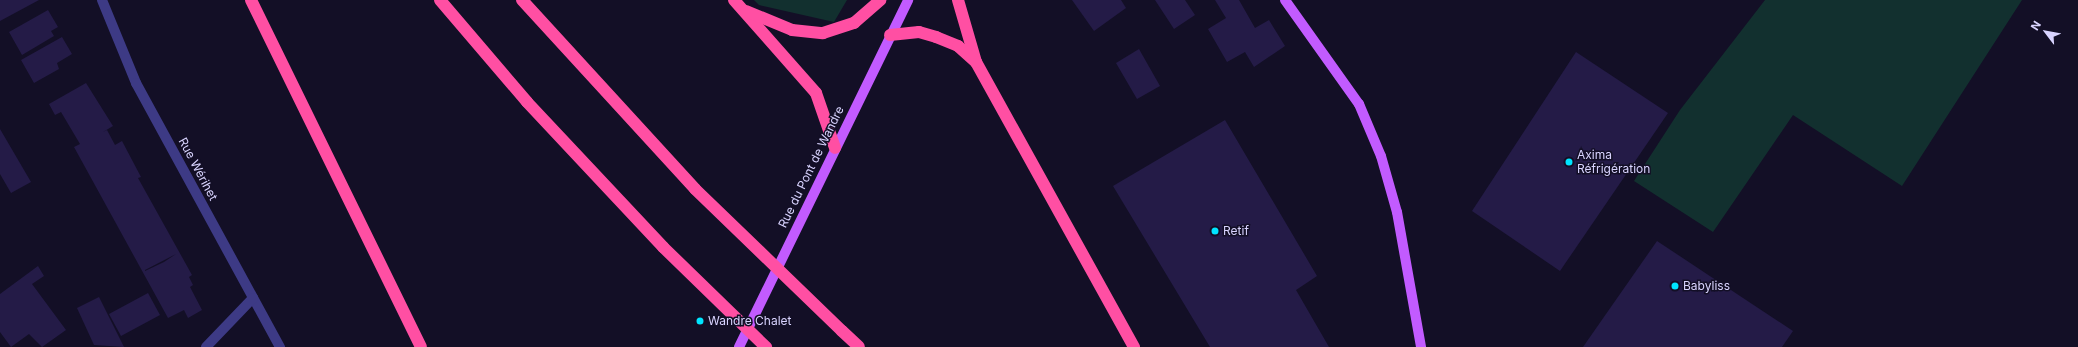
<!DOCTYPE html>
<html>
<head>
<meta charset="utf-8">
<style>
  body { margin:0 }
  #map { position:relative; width:2078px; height:347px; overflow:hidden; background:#130f26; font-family:Inter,sans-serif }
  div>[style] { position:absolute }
  .green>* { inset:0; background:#12302f }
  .building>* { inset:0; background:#241b47 }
  .minor>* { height:10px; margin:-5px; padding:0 5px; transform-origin:5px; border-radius:5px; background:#3d3a85 }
  .major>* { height:10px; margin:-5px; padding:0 5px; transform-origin:5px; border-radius:5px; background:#c25bff }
  .highway>* { height:12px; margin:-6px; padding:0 6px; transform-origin:6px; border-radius:6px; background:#ff4fa3 }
  .highway-bridge>* { height:12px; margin:-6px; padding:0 6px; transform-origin:6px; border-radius:6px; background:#ff4fa3 }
  .dots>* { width:11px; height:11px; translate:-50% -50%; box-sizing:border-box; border:2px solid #130f26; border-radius:50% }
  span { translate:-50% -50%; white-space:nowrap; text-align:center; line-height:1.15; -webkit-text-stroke:3px #130f26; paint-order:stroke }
  .poi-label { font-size:12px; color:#d9d4ff }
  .left { translate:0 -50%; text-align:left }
  .street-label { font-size:12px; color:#d9d4ff }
  .north { position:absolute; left:2026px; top:12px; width:40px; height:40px; -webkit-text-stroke:3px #130f26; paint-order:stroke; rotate:302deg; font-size:11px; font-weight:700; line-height:16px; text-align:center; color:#d9d4ff }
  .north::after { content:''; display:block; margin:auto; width:14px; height:18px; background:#d9d4ff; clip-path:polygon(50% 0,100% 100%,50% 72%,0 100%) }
</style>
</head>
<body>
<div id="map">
  <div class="green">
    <div style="clip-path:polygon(754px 0,847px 0,834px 22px,759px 5px)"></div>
    <div style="clip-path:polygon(1765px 0,2022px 0,1902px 186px,1793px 115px,1713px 232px,1634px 181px,1680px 110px)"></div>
  </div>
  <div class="building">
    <div style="clip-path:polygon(0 0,39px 0,0 21px)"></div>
    <div style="clip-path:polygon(1072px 0,1121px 0,1126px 8px,1094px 31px)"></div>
    <div style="clip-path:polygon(1155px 0,1185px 0,1195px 15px,1174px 29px)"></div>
    <div style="clip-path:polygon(1215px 0,1239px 0,1255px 28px,1269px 20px,1285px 46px,1254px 67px,1245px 52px,1227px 62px,1208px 29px,1226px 18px)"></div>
    <div style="clip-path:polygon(48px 10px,58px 27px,51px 31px,54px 36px,22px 55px,9px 32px)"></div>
    <div style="clip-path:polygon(62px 37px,72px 54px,57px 63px,59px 69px,34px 83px,21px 60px)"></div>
    <div style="clip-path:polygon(1139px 49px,1160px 86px,1137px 99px,1116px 63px)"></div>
    <div style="clip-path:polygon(1576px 52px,1668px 113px,1560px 271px,1472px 211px)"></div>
    <div style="clip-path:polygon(evenodd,86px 83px,113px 126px,103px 132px,107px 130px,115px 145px,122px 141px,141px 177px,138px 178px,192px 275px,189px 277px,193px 285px,190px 287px,202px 310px,188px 318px,184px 310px,168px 318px,74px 147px,80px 144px,61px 112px,55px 115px,49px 104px,86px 83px,176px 254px,164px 262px,145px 271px,145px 270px,176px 254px)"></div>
    <div style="clip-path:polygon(1225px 120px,1317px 276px,1296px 290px,1329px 347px,1210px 347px,1113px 186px)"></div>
    <div style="clip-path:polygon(0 129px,31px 182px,11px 193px,0 174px)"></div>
    <div style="clip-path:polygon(1657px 241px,1793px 331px,1782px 347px,1583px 347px)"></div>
    <div style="clip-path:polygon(38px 266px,44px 276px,32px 284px,66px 330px,42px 347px,29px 334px,11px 347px,0 332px,0 294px)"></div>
    <div style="clip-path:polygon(148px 293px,160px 315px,121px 336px,109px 314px)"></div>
    <div style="clip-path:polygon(99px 297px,124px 347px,94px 345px,77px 308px)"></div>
  </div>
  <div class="minor">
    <div style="left:102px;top:0;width:90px;rotate:67.7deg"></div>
    <div style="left:136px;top:83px;width:301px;rotate:61.4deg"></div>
    <div style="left:206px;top:347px;width:68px;rotate:-46.2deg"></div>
  </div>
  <div class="major">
    <div style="left:1285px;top:0;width:128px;rotate:54.6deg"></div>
    <div style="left:1359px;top:104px;width:56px;rotate:67.1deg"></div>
    <div style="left:1381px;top:156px;width:58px;rotate:74.1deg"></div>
    <div style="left:1397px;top:212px;width:137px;rotate:79.9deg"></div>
    <div style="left:739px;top:347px;width:386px;rotate:-64deg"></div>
  </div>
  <div class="highway">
    <div style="left:251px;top:0;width:386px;rotate:63.9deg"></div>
    <div style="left:440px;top:0;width:134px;rotate:49.5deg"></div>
    <div style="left:527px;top:102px;width:199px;rotate:46.8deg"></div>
    <div style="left:522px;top:0;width:256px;rotate:47.5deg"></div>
    <div style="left:734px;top:0;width:124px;rotate:48.6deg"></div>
    <div style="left:816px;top:93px;width:58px;rotate:70.9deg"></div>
    <div style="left:958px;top:0;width:65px;rotate:73.8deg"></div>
    <div style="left:976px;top:62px;width:326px;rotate:61deg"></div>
    <div style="left:746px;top:11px;width:50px;rotate:22.4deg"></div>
    <div style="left:792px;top:30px;width:31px;rotate:6deg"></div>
    <div style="left:823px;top:33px;width:33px;rotate:-18deg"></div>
    <div style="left:854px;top:23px;width:35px;rotate:-41deg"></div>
    <div style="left:890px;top:35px;width:29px;rotate:-6deg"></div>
    <div style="left:919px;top:32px;width:18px;rotate:16deg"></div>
    <div style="left:936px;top:37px;width:24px;rotate:22deg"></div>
    <div style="left:958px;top:46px;width:24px;rotate:42deg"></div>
    <div style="left:842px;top:331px;width:23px;rotate:43deg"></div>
  </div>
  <div class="highway-bridge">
    <div style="left:695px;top:189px;width:204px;rotate:44deg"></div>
    <div style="left:663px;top:247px;width:144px;rotate:44.2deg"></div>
  </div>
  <div class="dots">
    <div style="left:1569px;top:162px;background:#00e5ff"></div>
    <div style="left:1215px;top:231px;background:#00e5ff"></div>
    <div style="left:1675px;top:286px;background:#00e5ff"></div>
    <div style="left:700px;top:321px;background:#00e5ff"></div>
  </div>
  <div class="poi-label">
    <span class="left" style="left:1577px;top:162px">Axima<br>Réfrigération</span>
    <span class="left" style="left:1223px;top:231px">Retif</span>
    <span class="left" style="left:1683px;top:286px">Babyliss</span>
    <span class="left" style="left:708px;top:321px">Wandre Chalet</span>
  </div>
  <div class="street-label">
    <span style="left:811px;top:167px;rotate:-64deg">Rue du Pont de Wandre</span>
    <span style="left:198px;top:169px;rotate:62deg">Rue Wérihet</span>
  </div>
  <div class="north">N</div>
</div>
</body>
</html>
